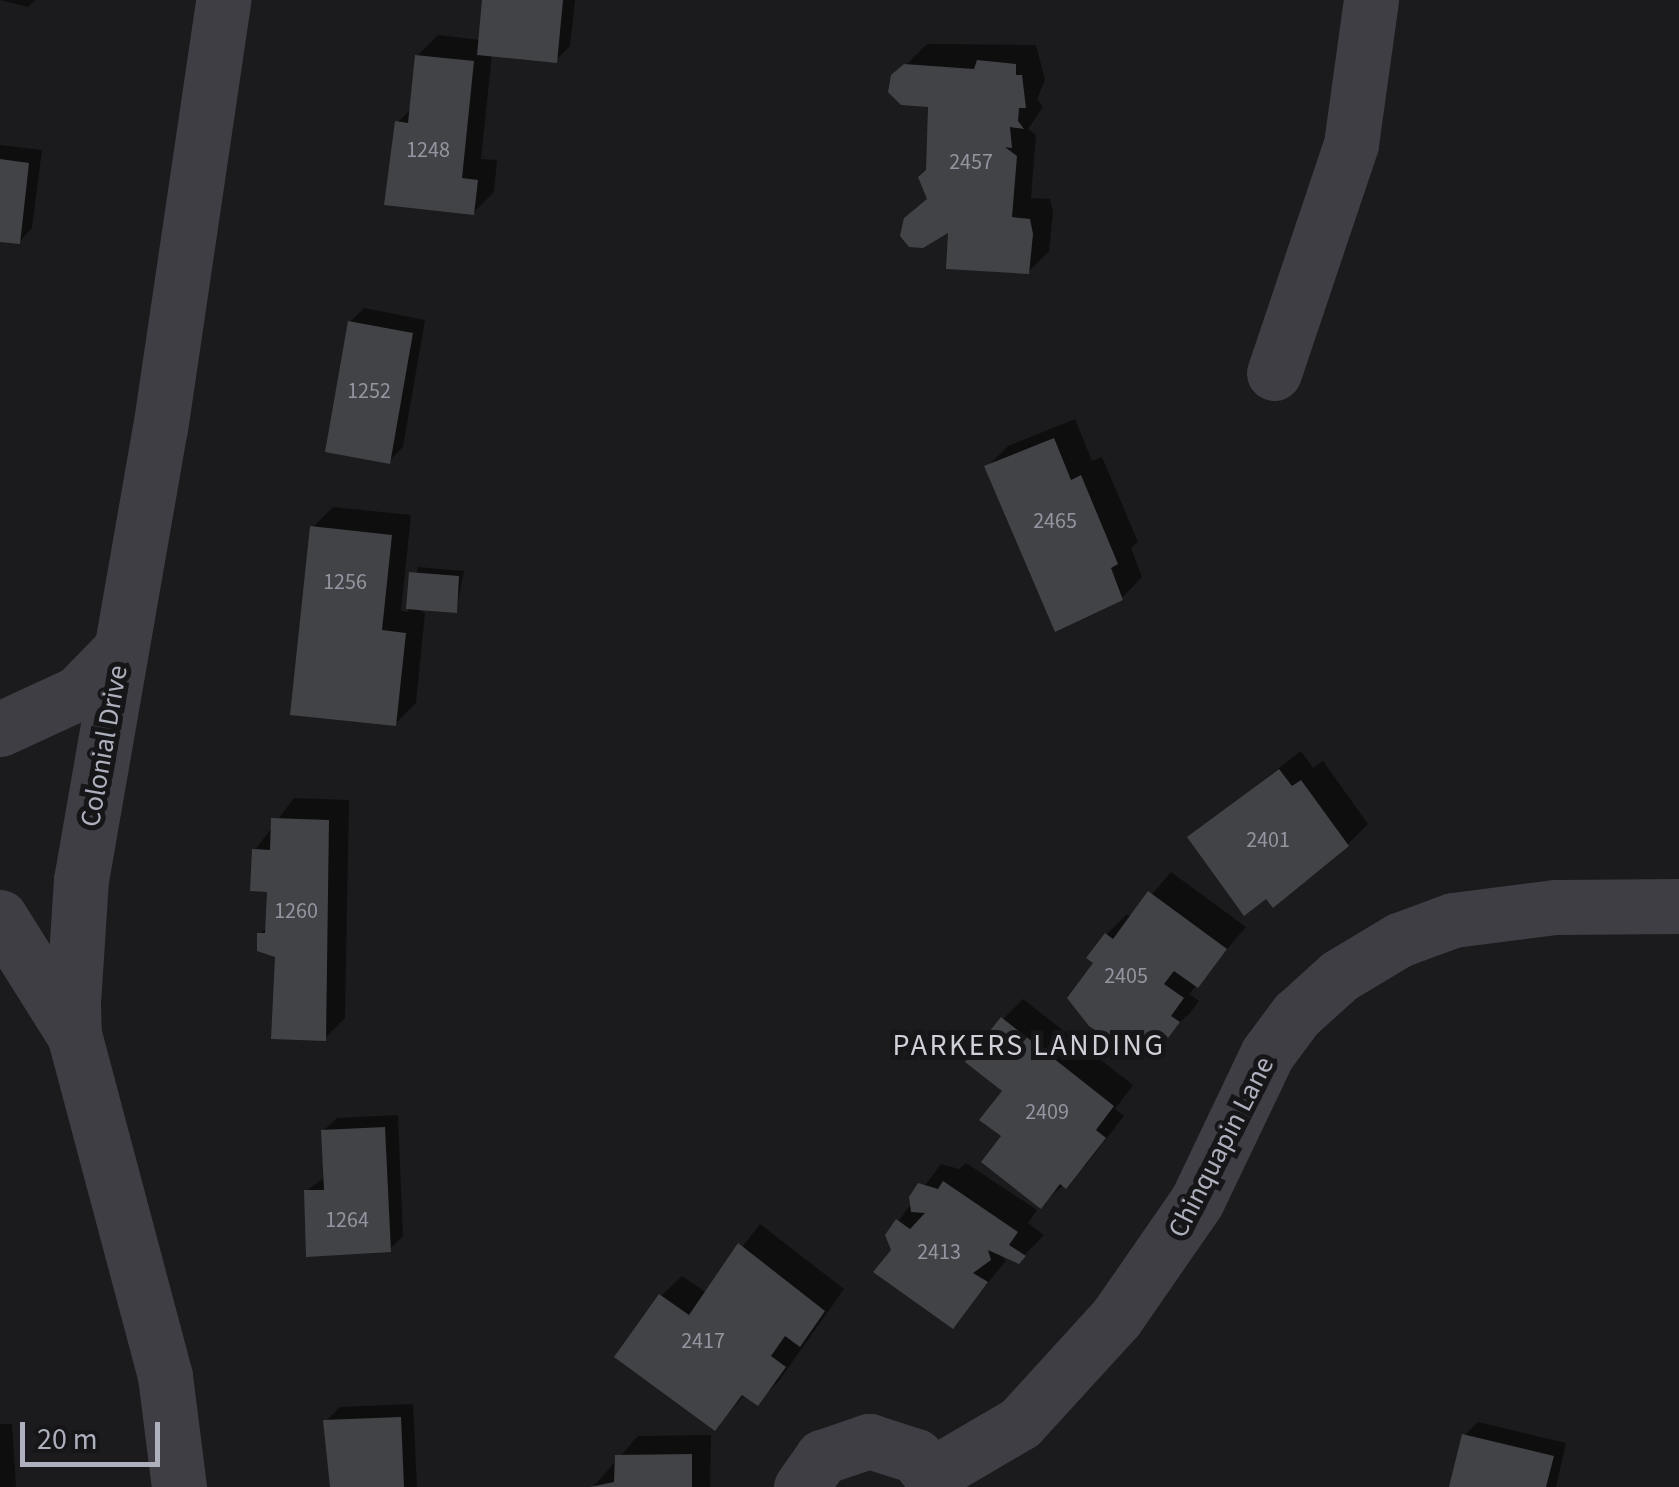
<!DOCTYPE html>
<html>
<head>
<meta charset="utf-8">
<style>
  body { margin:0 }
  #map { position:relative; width:1679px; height:1487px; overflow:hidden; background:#1b1b1d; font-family:"Source Sans 3",sans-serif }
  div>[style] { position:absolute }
  .shadow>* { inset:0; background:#0007 }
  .building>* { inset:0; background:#424347 }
  .minor>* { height:55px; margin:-27.5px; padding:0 27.5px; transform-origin:27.5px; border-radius:27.5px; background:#3e3e44 }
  span { translate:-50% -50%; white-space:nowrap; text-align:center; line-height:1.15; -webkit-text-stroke:10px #161618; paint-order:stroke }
  .number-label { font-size:22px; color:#9396a0 }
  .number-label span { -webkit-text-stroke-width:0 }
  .street-label { font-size:28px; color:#aeb1bd }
  .neighbourhood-label { font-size:30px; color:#cfd0d8; letter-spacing:2.5px }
  .scale { position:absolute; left:20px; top:1422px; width:140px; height:45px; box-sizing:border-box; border:5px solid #aeb1bd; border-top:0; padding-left:12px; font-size:30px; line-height:35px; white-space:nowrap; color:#aeb1bd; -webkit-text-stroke:8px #161618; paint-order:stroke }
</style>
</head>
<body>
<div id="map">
  <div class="shadow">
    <div style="clip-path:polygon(0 0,35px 0,28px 7px)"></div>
    <div style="clip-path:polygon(485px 0,575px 0,570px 46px,556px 60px,492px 54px,481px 159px,497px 160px,494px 192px,473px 213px,398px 122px,412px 108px,417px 56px,438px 35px,481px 40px)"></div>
    <div style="clip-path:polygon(927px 44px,1036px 45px,1045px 80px,1037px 99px,1043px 107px,1028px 129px,1036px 135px,1031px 198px,1050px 199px,1053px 212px,1049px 251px,1028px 272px,951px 228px,929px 198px,931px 105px,894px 77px)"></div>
    <div style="clip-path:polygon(0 145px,42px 150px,32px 228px,19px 242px,0 242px)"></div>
    <div style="clip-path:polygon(364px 308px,425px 320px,403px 447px,389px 461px,350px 322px)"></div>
    <div style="clip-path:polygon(1075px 419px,1092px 461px,1102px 457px,1138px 542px,1131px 548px,1142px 577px,1122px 598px,987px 467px,1008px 446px)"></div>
    <div style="clip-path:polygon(333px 507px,411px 515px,401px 611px,408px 612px,418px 567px,464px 571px,456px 611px,412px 607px,425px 613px,416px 703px,395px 724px,312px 528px)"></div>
    <div style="clip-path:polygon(1301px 751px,1313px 768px,1323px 761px,1368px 824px,1348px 844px,1317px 866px,1190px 837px)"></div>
    <div style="clip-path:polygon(294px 798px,349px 800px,345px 1018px,325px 1038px,260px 934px,268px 926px,270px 889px,255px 850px)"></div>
    <div style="clip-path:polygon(1171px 872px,1246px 927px,1189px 994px,1199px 1001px,1189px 1014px,1140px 1057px,1096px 963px,1107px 934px,1127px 914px,1132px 918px)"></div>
    <div style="clip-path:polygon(1023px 999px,1133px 1085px,1115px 1109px,1124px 1116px,1086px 1165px,1041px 1205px,1004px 1136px,1003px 1019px)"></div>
    <div style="clip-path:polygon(398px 1115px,403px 1236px,389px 1250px,306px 1191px,325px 1177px,323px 1131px,337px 1118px)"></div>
    <div style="clip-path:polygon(966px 1163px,1037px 1210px,1028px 1223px,1044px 1235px,1019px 1261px,997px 1251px,1006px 1261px,952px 1326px,888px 1235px,941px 1164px,959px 1169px)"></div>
    <div style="clip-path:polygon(760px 1224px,844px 1289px,778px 1382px,757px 1403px,745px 1394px,715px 1428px,661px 1296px,682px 1276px,707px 1293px)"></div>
    <div style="clip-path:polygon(413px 1404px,417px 1487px,331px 1487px,326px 1421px,340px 1407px)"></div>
    <div style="clip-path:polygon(1478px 1422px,1566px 1443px,1556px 1487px,1452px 1487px,1464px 1436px)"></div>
    <div style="clip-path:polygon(0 1424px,12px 1424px,16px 1487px,0 1487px)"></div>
    <div style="clip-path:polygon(711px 1435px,710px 1487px,593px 1487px,638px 1436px)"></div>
  </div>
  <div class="building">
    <div style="clip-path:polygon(482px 0,563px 0,557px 63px,477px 55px)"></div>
    <div style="clip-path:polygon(415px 55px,474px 61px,462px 178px,478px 180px,474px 215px,384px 205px,395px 121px,408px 123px)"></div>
    <div style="clip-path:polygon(977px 60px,1016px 64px,1016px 75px,1022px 75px,1026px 108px,1019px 108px,1018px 121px,1024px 129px,1010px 127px,1012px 148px,1005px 147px,1017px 156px,1012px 217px,1030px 219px,1033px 234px,1029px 274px,946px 269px,948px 233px,923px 248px,909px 247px,900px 236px,904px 218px,927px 199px,918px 177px,926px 170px,928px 107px,901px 105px,888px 92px,891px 75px,904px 64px,974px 69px)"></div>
    <div style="clip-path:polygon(0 159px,29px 163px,20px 244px,0 242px)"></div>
    <div style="clip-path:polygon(348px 321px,413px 333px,390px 464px,325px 452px)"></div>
    <div style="clip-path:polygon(1054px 438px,1071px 480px,1081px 475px,1118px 564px,1111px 568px,1123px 600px,1055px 632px,984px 466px)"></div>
    <div style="clip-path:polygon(310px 526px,392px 535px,382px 630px,406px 633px,396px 726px,290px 715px)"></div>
    <div style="clip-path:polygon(409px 572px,459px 576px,457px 613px,406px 609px)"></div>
    <div style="clip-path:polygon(1279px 769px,1292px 786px,1301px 780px,1349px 846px,1273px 908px,1266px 899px,1244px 916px,1187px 837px)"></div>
    <div style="clip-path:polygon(271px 818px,329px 820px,326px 1041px,271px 1039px,275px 957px,257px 951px,257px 933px,265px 933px,267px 892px,250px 891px,252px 849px,270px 850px)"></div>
    <div style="clip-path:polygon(1148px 891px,1227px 949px,1198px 988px,1174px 971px,1164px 984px,1184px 998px,1171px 1016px,1180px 1022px,1168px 1038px,1161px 1032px,1141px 1060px,1089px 1026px,1067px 998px,1093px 963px,1086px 958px,1105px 933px,1113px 939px)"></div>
    <div style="clip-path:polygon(1001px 1017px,1114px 1106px,1096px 1130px,1106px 1138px,1066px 1189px,1060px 1184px,1041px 1209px,981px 1162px,1001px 1136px,979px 1120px,1002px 1091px,965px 1062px)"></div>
    <div style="clip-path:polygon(385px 1127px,391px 1252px,306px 1257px,304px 1190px,324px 1190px,321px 1130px)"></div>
    <div style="clip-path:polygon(943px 1181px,1018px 1232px,1009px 1245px,1026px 1256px,1019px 1264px,988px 1250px,991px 1260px,973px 1273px,988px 1282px,953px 1329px,873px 1272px,891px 1250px,885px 1235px,896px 1219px,910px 1229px,925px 1213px,911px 1212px,909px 1197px,918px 1183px,938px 1189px)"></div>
    <div style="clip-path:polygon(738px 1243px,825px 1311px,800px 1347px,785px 1336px,771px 1356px,786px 1367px,758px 1406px,742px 1395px,715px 1431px,614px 1357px,659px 1294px,689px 1315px)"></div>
    <div style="clip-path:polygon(401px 1417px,404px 1487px,330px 1487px,323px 1420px)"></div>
    <div style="clip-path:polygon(1462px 1434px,1554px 1456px,1546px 1487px,1449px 1487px)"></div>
    <div style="clip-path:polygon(692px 1454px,692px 1487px,590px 1487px,614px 1482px,615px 1455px)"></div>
  </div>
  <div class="minor">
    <div style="left:1274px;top:373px;width:242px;rotate:-71.4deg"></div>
    <div style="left:1351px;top:144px;width:145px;rotate:-82.1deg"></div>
    <div style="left:0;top:729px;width:86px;rotate:-24.8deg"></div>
    <div style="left:78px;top:693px;width:60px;rotate:-45.7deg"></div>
    <div style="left:0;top:917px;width:139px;rotate:57.9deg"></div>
    <div style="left:933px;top:1474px;width:101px;rotate:-30.4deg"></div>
    <div style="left:1020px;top:1423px;width:142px;rotate:-47.6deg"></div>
    <div style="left:1116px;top:1318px;width:142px;rotate:-55.3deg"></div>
    <div style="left:1197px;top:1201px;width:163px;rotate:-64.5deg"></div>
    <div style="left:1267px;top:1054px;width:49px;rotate:-53.4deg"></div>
    <div style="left:1296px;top:1015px;width:58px;rotate:-42.2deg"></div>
    <div style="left:1339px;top:976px;width:70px;rotate:-31deg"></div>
    <div style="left:1399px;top:940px;width:58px;rotate:-20.3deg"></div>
    <div style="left:1453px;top:920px;width:103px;rotate:-7.3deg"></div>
    <div style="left:1555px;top:907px;width:124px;rotate:-0.5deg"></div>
    <div style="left:179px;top:1487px;width:112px;rotate:-97.2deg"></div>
    <div style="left:165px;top:1376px;width:353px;rotate:-104.9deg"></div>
    <div style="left:74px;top:1035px;width:32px;rotate:-92deg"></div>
    <div style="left:73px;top:1003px;width:123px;rotate:-86.3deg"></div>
    <div style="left:81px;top:880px;width:458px;rotate:-80.1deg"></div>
    <div style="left:160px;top:429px;width:434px;rotate:-81.6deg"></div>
    <div style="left:801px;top:1487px;width:37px;rotate:-55deg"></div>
    <div style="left:822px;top:1457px;width:50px;rotate:-18.8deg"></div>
    <div style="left:869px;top:1441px;width:49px;rotate:17.7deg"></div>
    <div style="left:916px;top:1456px;width:39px;rotate:53deg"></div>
  </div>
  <div class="number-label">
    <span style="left:428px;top:151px">1248</span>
    <span style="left:971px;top:163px">2457</span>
    <span style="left:369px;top:392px">1252</span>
    <span style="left:1055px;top:522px">2465</span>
    <span style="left:345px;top:583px">1256</span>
    <span style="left:1268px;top:841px">2401</span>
    <span style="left:296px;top:912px">1260</span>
    <span style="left:1126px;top:977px">2405</span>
    <span style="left:1047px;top:1113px">2409</span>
    <span style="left:347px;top:1221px">1264</span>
    <span style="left:939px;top:1253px">2413</span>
    <span style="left:703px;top:1342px">2417</span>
  </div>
  <div class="street-label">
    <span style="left:104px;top:746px;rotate:-80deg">Colonial Drive</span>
    <span style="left:1221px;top:1147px;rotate:-63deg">Chinquapin Lane</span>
  </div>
  <div class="neighbourhood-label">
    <span style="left:1029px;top:1046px">PARKERS LANDING</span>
  </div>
  <div class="scale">20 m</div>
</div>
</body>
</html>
